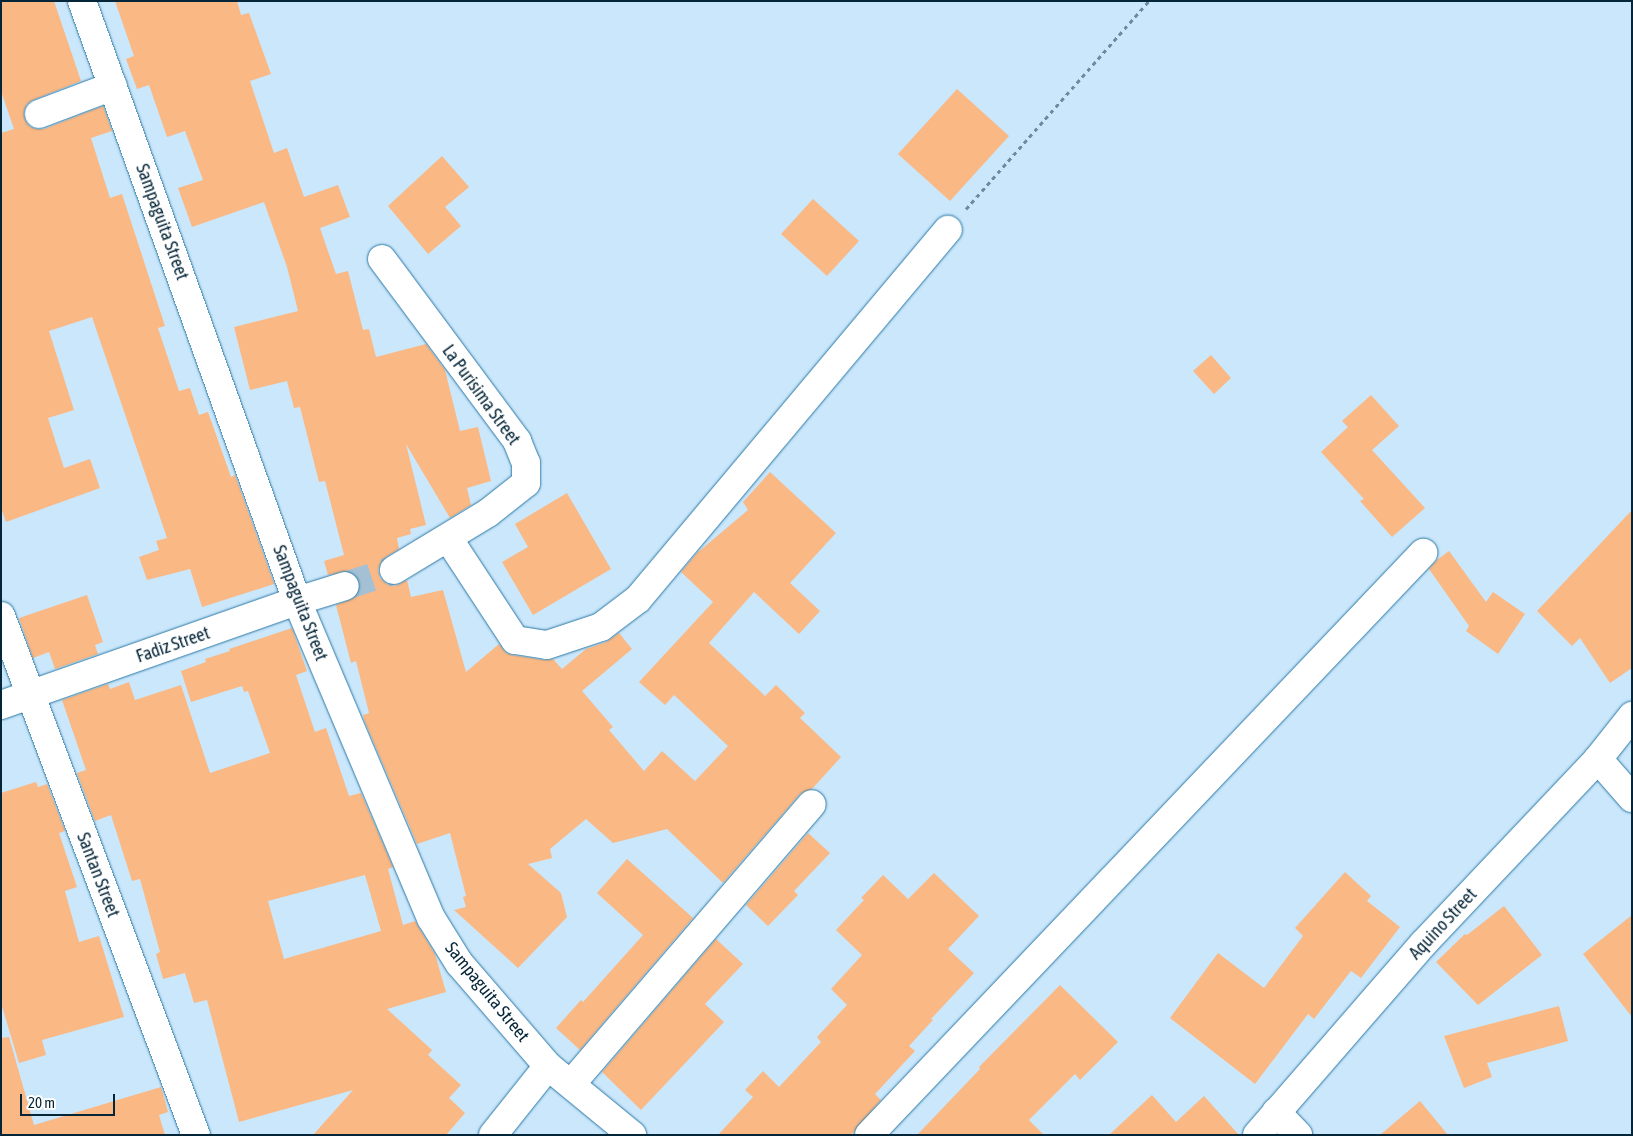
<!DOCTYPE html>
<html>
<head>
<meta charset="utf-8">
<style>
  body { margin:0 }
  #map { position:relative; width:1633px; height:1136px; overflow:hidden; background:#cae7fb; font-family:"Asap Condensed",sans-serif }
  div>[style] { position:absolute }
  .building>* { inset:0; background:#fab884 }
  .minor-tunnel>* { height:28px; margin-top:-14px; transform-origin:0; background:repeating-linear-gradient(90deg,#a3c0d4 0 28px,transparent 0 42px) }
  .path>* { height:3px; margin-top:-1.5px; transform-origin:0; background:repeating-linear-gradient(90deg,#6c8b9e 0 4px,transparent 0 8px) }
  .roads { filter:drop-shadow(0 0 1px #2a78a5) drop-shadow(0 0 1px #2a78a5) }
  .minor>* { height:28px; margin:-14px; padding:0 14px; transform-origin:14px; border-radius:14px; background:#fff }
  span { translate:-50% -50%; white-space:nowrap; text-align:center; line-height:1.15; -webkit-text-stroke:4.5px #fff; paint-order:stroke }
  .street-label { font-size:18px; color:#052639 }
  .frame { position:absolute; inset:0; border:2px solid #052639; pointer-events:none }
  .scale { position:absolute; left:20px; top:1094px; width:95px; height:22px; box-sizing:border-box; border:2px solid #052639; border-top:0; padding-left:6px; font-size:15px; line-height:18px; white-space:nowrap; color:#052639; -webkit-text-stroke:4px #fff; paint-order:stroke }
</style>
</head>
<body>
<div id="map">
  <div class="building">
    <div style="clip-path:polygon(1px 1px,54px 1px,81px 81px,33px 100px,27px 104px,24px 111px,25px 120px,29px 126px,36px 129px,44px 129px,103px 106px,112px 131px,91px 138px,110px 198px,122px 194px,165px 326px,158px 328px,179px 391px,190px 388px,199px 415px,208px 412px,231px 477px,235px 475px,274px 584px,202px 607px,190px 569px,147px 580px,139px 557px,159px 550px,156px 541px,167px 538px,92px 317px,49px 331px,74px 410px,48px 418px,64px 468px,90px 459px,100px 488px,6px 522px,1px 508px,1px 133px,14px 129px,1px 91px)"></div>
    <div style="clip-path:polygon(115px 1px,237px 1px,241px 15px,249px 13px,271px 74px,250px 81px,274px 153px,287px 148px,304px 197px,338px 185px,350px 217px,320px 228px,336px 274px,348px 271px,363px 330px,369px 329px,376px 357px,426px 344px,445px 370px,460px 431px,478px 427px,491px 481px,467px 488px,471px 505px,450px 518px,406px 444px,426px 525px,410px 529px,411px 534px,397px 538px,399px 549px,386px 557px,381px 562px,378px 570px,380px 578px,387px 584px,395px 586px,407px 580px,411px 597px,443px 590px,466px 672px,499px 644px,506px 653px,512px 655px,545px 660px,553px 659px,562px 669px,586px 649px,606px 642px,619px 633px,632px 649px,582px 691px,613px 727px,609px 730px,644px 771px,662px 751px,695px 781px,728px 746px,674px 695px,665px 705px,639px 682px,713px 602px,681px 572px,697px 553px,748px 510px,743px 502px,770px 472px,836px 533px,790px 583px,820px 611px,799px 634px,754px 592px,709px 643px,765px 696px,776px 685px,805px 713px,800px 718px,841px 757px,812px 789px,800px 794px,723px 883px,667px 829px,613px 843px,586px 819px,550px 849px,552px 858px,528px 864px,561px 893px,567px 917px,518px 968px,454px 910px,466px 907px,463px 897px,466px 896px,450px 833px,417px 844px,365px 722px,363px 715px,369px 713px,356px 661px,351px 663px,336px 605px,356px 597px,360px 590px,360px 582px,355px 574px,348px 571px,328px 575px,324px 561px,344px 555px,325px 481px,319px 482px,300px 407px,294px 408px,287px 381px,250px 390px,234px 327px,298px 311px,287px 267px,264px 202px,192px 227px,178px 188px,203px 180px,185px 131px,167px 137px,149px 85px,137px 89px,126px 59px,134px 56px)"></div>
    <div style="clip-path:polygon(957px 89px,1009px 136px,950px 201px,898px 154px)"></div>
    <div style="clip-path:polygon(442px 156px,469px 187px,445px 207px,461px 226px,428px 254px,388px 206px)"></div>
    <div style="clip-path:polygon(813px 199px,859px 241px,827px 276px,781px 234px)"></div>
    <div style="clip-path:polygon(1211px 355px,1231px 378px,1214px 394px,1193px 371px)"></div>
    <div style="clip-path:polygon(1371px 395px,1399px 426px,1372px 450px,1425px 508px,1392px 537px,1360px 501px,1364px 499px,1321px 452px,1348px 427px,1342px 421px)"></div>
    <div style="clip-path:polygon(567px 493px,611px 569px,533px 615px,502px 562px,528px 547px,515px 524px)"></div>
    <div style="clip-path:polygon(1632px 510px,1632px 668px,1610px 683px,1580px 638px,1572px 646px,1537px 611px)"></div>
    <div style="clip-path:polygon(1449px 551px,1486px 602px,1493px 592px,1525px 614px,1498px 654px,1466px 631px,1469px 626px,1429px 569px,1437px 560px)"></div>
    <div style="clip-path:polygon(87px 595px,103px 642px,95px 645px,98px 654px,55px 669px,49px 652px,33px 658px,19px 618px)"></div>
    <div style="clip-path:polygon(evenodd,292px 628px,307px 671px,296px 675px,315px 732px,326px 728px,349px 796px,361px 793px,393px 867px,388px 869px,403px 925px,415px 921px,435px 954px,446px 992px,387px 1009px,432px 1050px,428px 1055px,461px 1085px,449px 1098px,465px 1113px,446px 1135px,313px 1135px,353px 1090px,239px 1122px,207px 1000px,194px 1003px,185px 973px,163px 979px,156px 954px,160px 952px,140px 879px,132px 881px,111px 815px,95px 821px,77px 773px,86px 770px,62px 700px,108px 684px,110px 689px,129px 682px,135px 700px,181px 685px,210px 773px,270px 753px,248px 691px,244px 692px,242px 686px,191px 702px,181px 671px,206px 662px,205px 659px,230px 651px,229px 649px,292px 628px,365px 875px,381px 931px,284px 959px,268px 901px,365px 875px)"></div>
    <div style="clip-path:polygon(36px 782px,38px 787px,47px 784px,65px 831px,59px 833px,77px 887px,65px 891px,79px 942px,99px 936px,124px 1017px,42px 1040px,46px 1055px,19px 1063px,1px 1003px,1px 793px)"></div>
    <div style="clip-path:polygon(808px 833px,830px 853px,794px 891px,798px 895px,768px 926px,746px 905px)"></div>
    <div style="clip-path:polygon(627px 859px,693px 918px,580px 1050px,556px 1028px,581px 1000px,583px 1002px,643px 935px,597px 893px)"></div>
    <div style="clip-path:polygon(1345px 872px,1371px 896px,1367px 901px,1400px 927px,1361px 978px,1351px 971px,1314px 1019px,1308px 1014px,1255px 1084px,1170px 1018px,1218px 953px,1264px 988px,1303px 936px,1295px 928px)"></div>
    <div style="clip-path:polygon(934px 873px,979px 916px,948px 949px,974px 973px,931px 1019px,933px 1020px,909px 1046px,915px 1051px,875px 1094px,881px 1100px,851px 1135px,718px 1135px,753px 1097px,745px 1090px,763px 1071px,779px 1087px,821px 1042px,817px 1037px,847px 1005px,831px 989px,862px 955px,836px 930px,864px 900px,861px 898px,883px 875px,908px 899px)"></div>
    <div style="clip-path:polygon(1504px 906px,1542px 955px,1478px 1005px,1436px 962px,1465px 934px,1467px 935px)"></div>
    <div style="clip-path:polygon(1632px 915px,1632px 1017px,1583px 954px)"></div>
    <div style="clip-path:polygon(716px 939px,743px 964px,705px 1004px,724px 1022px,641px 1110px,602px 1072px)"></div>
    <div style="clip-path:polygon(1060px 985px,1118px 1042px,1080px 1080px,1075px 1074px,1029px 1120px,1044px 1135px,917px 1135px,980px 1069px,979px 1067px)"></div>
    <div style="clip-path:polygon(1559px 1006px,1568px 1041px,1487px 1063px,1492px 1077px,1464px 1088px,1444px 1036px)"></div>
    <div style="clip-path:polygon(9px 1037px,34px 1125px,161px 1087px,168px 1112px,159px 1115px,165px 1135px,1px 1135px,1px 1038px)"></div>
    <div style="clip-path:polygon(1152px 1095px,1176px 1122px,1204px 1096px,1239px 1135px,1109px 1135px)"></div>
    <div style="clip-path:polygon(1420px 1101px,1448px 1135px,1380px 1135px)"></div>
  </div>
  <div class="minor-tunnel">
    <div style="left:345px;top:586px;width:52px;rotate:-18.1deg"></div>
  </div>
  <div class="path">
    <div style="left:966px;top:209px;width:277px;rotate:-48.7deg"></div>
  </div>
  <div class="roads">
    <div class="minor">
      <div style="left:82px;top:1px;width:637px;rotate:70.29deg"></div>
      <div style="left:297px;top:601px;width:344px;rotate:67.1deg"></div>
      <div style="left:431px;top:918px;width:53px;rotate:58.1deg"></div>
      <div style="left:459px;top:963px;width:136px;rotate:49.2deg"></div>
      <div style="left:548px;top:1066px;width:109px;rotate:39.4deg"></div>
      <div style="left:39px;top:114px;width:79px;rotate:-20.7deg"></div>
      <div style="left:382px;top:259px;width:227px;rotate:53.4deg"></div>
      <div style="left:517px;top:441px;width:24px;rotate:68deg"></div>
      <div style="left:526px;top:463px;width:20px;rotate:90deg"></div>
      <div style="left:526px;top:483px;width:48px;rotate:141.7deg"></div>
      <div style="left:488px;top:513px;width:110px;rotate:148.8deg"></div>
      <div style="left:448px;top:538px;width:122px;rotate:56.7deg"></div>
      <div style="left:515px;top:640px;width:32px;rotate:9deg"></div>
      <div style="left:547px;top:645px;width:57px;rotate:-18.4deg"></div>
      <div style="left:601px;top:627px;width:46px;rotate:-37.1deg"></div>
      <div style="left:638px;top:599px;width:482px;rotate:-50deg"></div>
      <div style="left:1px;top:616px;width:554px;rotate:69.41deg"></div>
      <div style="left:1px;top:705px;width:314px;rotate:-19.4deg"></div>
      <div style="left:297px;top:601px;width:50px;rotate:-17.4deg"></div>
      <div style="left:1598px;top:759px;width:52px;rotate:48.9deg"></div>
      <div style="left:571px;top:1084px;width:369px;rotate:-49.3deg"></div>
      <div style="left:1276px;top:1112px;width:32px;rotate:46deg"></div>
      <div style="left:493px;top:1135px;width:88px;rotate:-51.4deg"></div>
      <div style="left:869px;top:1135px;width:804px;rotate:-46.41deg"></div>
      <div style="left:1257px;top:1135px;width:254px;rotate:-49deg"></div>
      <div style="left:1424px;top:943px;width:253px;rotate:-46.6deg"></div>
      <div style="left:1598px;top:759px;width:55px;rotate:-51.7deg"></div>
    </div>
  </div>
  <div class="street-label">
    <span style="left:162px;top:222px;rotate:70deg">Sampaguita Street</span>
    <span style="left:481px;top:395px;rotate:54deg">La Purisima Street</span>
    <span style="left:300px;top:603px;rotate:69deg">Sampaguita Street</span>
    <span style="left:173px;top:645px;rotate:-19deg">Fadiz Street</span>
    <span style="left:98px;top:875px;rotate:69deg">Santan Street</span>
    <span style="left:1443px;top:924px;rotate:-47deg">Aquino Street</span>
    <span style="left:487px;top:992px;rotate:51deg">Sampaguita Street</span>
  </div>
  <div class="frame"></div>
  <div class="scale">20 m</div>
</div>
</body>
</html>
